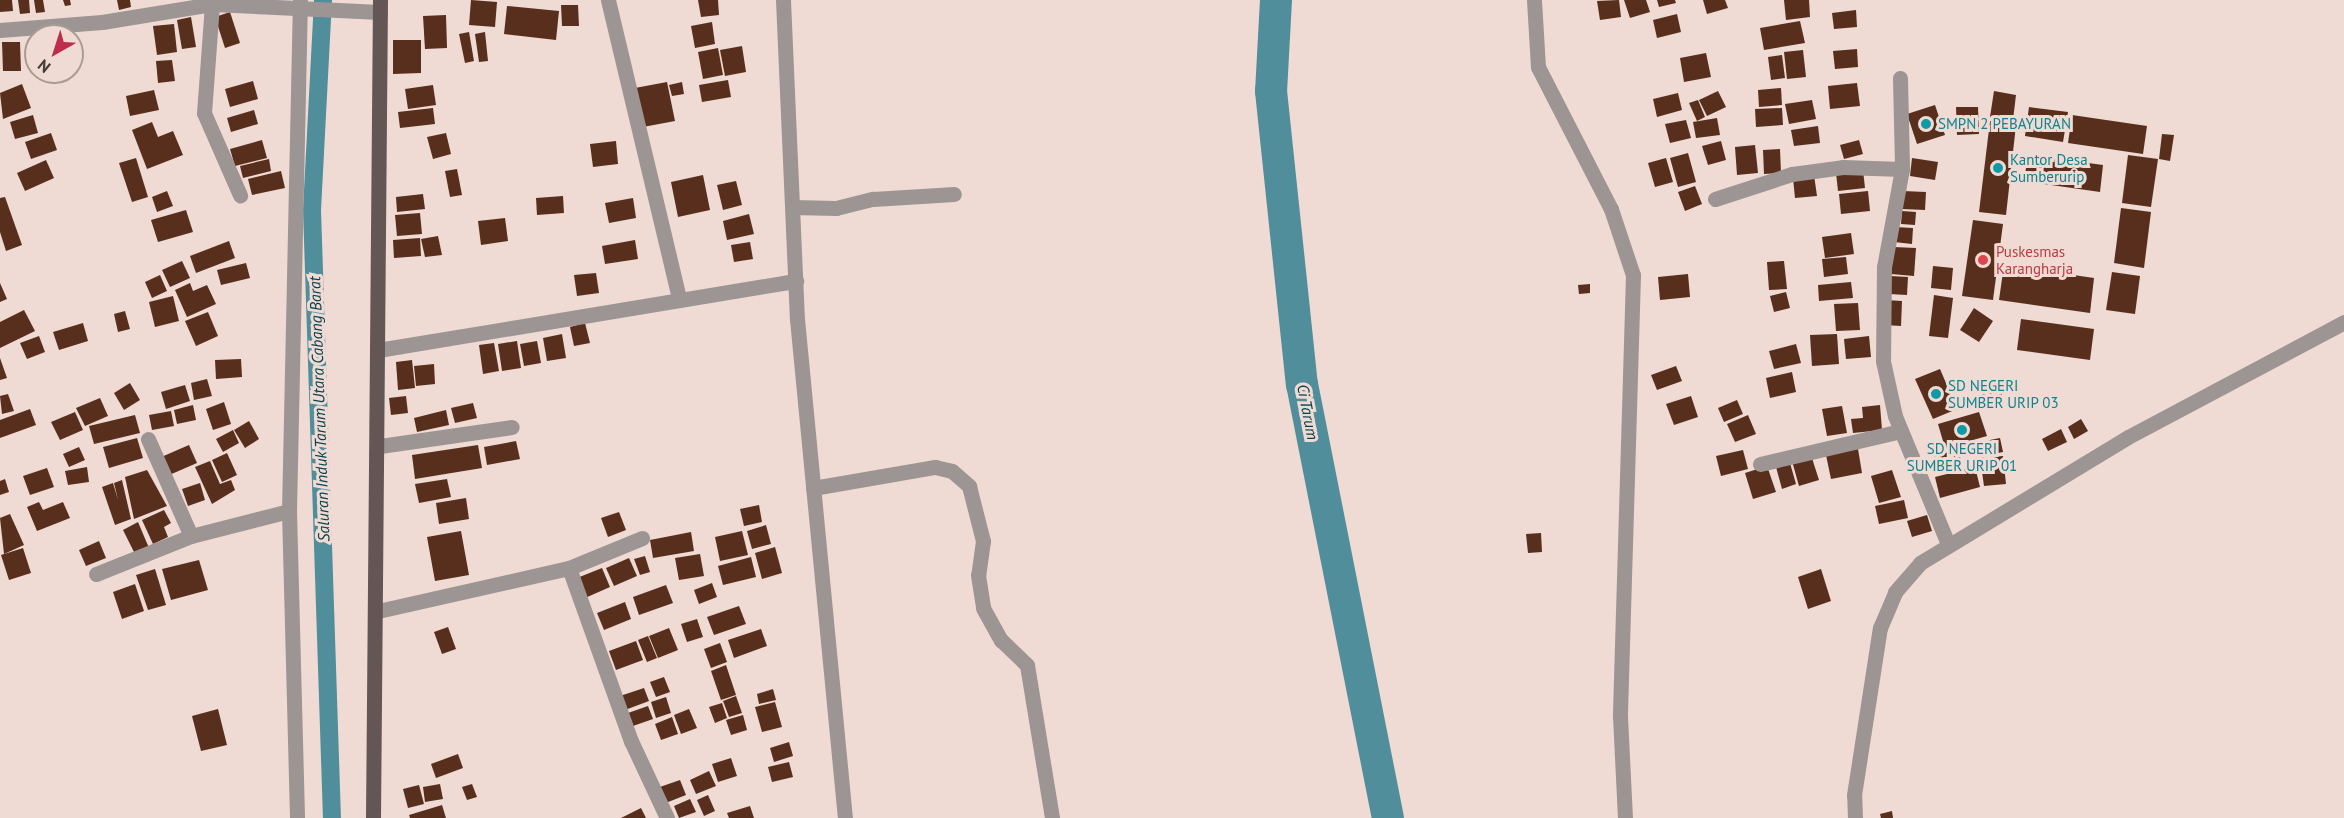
<!DOCTYPE html>
<html>
<head>
<meta charset="utf-8">
<style>
  body { margin:0 }
  #map { position:relative; width:2344px; height:818px; overflow:hidden; background:#efdbd3; font-family:"PT Sans",sans-serif }
  div>[style] { position:absolute }
  .canal>* { height:18px; margin:-9px; padding:0 9px; transform-origin:9px; border-radius:9px; background:#508e9b }
  .river>* { height:32px; margin:-16px; padding:0 16px; transform-origin:16px; border-radius:16px; background:#508e9b }
  .building>* { inset:0; background:#582e1d }
  .minor>* { height:15px; margin:-7.5px; padding:0 7.5px; transform-origin:7.5px; border-radius:7.5px; background:#9d9494 }
  .major>* { height:15px; margin:-7.5px; padding:0 7.5px; transform-origin:7.5px; border-radius:7.5px; background:#655656 }
  .dots>* { width:16px; height:16px; translate:-50% -50%; box-sizing:border-box; border:3px solid #efdbd3; border-radius:50% }
  span { translate:-50% -50%; white-space:nowrap; text-align:center; line-height:1.15; -webkit-text-stroke:6px #efdbd3; paint-order:stroke }
  .culture-label { font-size:15px; color:#0d838f }
  .left { translate:0 -50%; text-align:left }
  .health-label { font-size:15px; color:#be3a42 }
  .water-label { font-size:16px; color:#04414b; font-style:italic }
  .north { position:absolute; left:24px; top:24px; width:60px; height:60px; box-sizing:border-box; background:#efdbd3; border:2px solid #aa9b95; border-radius:50%; rotate:219deg; font-size:16px; font-weight:700; line-height:24px; text-align:center; color:#423a37 }
  .north::after { content:''; display:block; margin:auto; width:21px; height:27px; background:#be2d4b; clip-path:polygon(50% 0,100% 100%,50% 72%,0 100%) }
</style>
</head>
<body>
<div id="map">
  <div class="canal">
    <div style="left:323px;top:0;width:210px;rotate:93deg"></div>
    <div style="left:312px;top:210px;width:608px;rotate:88.12deg"></div>
  </div>
  <div class="river">
    <div style="left:1276px;top:0;width:91px;rotate:93.1deg"></div>
    <div style="left:1271px;top:91px;width:295px;rotate:84deg"></div>
    <div style="left:1302px;top:384px;width:442px;rotate:78.8deg"></div>
  </div>
  <div class="building">
    <div style="clip-path:polygon(0 0,12px 0,13px 11px,0 12px)"></div>
    <div style="clip-path:polygon(18px 0,29px 0,30px 13px,20px 14px)"></div>
    <div style="clip-path:polygon(34px 0,43px 0,45px 12px,36px 13px)"></div>
    <div style="clip-path:polygon(63px 0,70px 0,71px 5px,65px 6px)"></div>
    <div style="clip-path:polygon(117px 0,130px 0,131px 7px,119px 10px)"></div>
    <div style="clip-path:polygon(471px 0,497px 2px,495px 27px,469px 25px)"></div>
    <div style="clip-path:polygon(698px 0,718px 0,719px 15px,701px 17px)"></div>
    <div style="clip-path:polygon(1619px 0,1621px 17px,1600px 20px,1597px 1px)"></div>
    <div style="clip-path:polygon(1624px 0,1646px 0,1650px 12px,1630px 18px)"></div>
    <div style="clip-path:polygon(1657px 0,1675px 0,1676px 3px,1659px 7px)"></div>
    <div style="clip-path:polygon(1703px 0,1725px 0,1728px 8px,1707px 14px)"></div>
    <div style="clip-path:polygon(1784px 0,1809px 0,1810px 17px,1786px 20px)"></div>
    <div style="clip-path:polygon(561px 5px,578px 5px,579px 26px,562px 26px)"></div>
    <div style="clip-path:polygon(507px 6px,559px 11px,556px 40px,504px 34px)"></div>
    <div style="clip-path:polygon(1856px 10px,1857px 27px,1834px 29px,1832px 13px)"></div>
    <div style="clip-path:polygon(230px 12px,240px 43px,225px 48px,215px 17px)"></div>
    <div style="clip-path:polygon(1677px 14px,1681px 32px,1657px 38px,1653px 20px)"></div>
    <div style="clip-path:polygon(446px 15px,447px 48px,425px 49px,423px 16px)"></div>
    <div style="clip-path:polygon(191px 17px,196px 47px,182px 49px,177px 20px)"></div>
    <div style="clip-path:polygon(1800px 21px,1805px 43px,1764px 50px,1760px 28px)"></div>
    <div style="clip-path:polygon(712px 22px,715px 44px,695px 48px,691px 26px)"></div>
    <div style="clip-path:polygon(174px 24px,177px 52px,157px 55px,153px 26px)"></div>
    <div style="clip-path:polygon(469px 32px,474px 61px,465px 63px,459px 34px)"></div>
    <div style="clip-path:polygon(485px 32px,488px 61px,479px 62px,475px 34px)"></div>
    <div style="clip-path:polygon(393px 40px,421px 40px,421px 73px,393px 74px)"></div>
    <div style="clip-path:polygon(2px 42px,20px 42px,21px 71px,3px 71px)"></div>
    <div style="clip-path:polygon(742px 46px,746px 72px,725px 76px,720px 50px)"></div>
    <div style="clip-path:polygon(718px 48px,723px 75px,703px 79px,698px 52px)"></div>
    <div style="clip-path:polygon(1857px 49px,1858px 67px,1835px 69px,1833px 51px)"></div>
    <div style="clip-path:polygon(1803px 50px,1806px 77px,1787px 79px,1784px 52px)"></div>
    <div style="clip-path:polygon(1706px 53px,1711px 77px,1684px 82px,1680px 58px)"></div>
    <div style="clip-path:polygon(1782px 55px,1785px 78px,1771px 80px,1768px 57px)"></div>
    <div style="clip-path:polygon(172px 60px,175px 81px,158px 83px,156px 61px)"></div>
    <div style="clip-path:polygon(728px 80px,731px 97px,702px 102px,699px 85px)"></div>
    <div style="clip-path:polygon(253px 81px,258px 99px,230px 107px,225px 89px)"></div>
    <div style="clip-path:polygon(667px 82px,675px 121px,643px 127px,635px 88px)"></div>
    <div style="clip-path:polygon(682px 82px,684px 94px,672px 96px,669px 85px)"></div>
    <div style="clip-path:polygon(1857px 83px,1860px 106px,1830px 109px,1828px 86px)"></div>
    <div style="clip-path:polygon(22px 84px,31px 108px,3px 119px,0 93px)"></div>
    <div style="clip-path:polygon(433px 85px,436px 105px,408px 109px,405px 89px)"></div>
    <div style="clip-path:polygon(1781px 88px,1782px 105px,1759px 107px,1758px 90px)"></div>
    <div style="clip-path:polygon(154px 90px,159px 110px,130px 116px,126px 96px)"></div>
    <div style="clip-path:polygon(1718px 91px,1726px 107px,1707px 116px,1699px 100px)"></div>
    <div style="clip-path:polygon(1994px 91px,2016px 95px,2013px 120px,1990px 117px)"></div>
    <div style="clip-path:polygon(1678px 93px,1682px 110px,1657px 117px,1653px 99px)"></div>
    <div style="clip-path:polygon(1698px 100px,1705px 117px,1697px 121px,1689px 103px)"></div>
    <div style="clip-path:polygon(1812px 100px,1816px 119px,1789px 124px,1785px 104px)"></div>
    <div style="clip-path:polygon(1935px 105px,1945px 135px,1917px 144px,1907px 114px)"></div>
    <div style="clip-path:polygon(1956px 107px,1978px 107px,1979px 134px,1957px 135px)"></div>
    <div style="clip-path:polygon(2029px 107px,2068px 112px,2063px 142px,2025px 136px)"></div>
    <div style="clip-path:polygon(433px 108px,435px 124px,400px 128px,398px 112px)"></div>
    <div style="clip-path:polygon(1782px 108px,1783px 125px,1756px 127px,1755px 109px)"></div>
    <div style="clip-path:polygon(254px 110px,258px 124px,231px 132px,227px 118px)"></div>
    <div style="clip-path:polygon(33px 115px,38px 133px,15px 139px,10px 122px)"></div>
    <div style="clip-path:polygon(2072px 115px,2147px 126px,2143px 154px,2068px 143px)"></div>
    <div style="clip-path:polygon(1717px 118px,1720px 135px,1696px 138px,1693px 122px)"></div>
    <div style="clip-path:polygon(1686px 120px,1691px 138px,1670px 143px,1665px 124px)"></div>
    <div style="clip-path:polygon(1990px 121px,2016px 125px,2006px 215px,1979px 212px)"></div>
    <div style="clip-path:polygon(152px 122px,158px 137px,173px 131px,183px 155px,147px 169px,132px 130px)"></div>
    <div style="clip-path:polygon(1818px 126px,1820px 143px,1794px 146px,1791px 130px)"></div>
    <div style="clip-path:polygon(51px 133px,57px 150px,31px 159px,25px 142px)"></div>
    <div style="clip-path:polygon(446px 133px,451px 154px,433px 159px,427px 137px)"></div>
    <div style="clip-path:polygon(2162px 134px,2174px 135px,2170px 161px,2159px 159px)"></div>
    <div style="clip-path:polygon(262px 140px,267px 158px,235px 166px,230px 149px)"></div>
    <div style="clip-path:polygon(1859px 140px,1863px 154px,1844px 159px,1840px 145px)"></div>
    <div style="clip-path:polygon(616px 141px,618px 164px,593px 167px,590px 144px)"></div>
    <div style="clip-path:polygon(1721px 141px,1726px 160px,1708px 165px,1702px 146px)"></div>
    <div style="clip-path:polygon(1755px 145px,1758px 173px,1737px 175px,1735px 147px)"></div>
    <div style="clip-path:polygon(1780px 149px,1781px 173px,1764px 174px,1763px 150px)"></div>
    <div style="clip-path:polygon(1688px 153px,1696px 182px,1678px 187px,1670px 158px)"></div>
    <div style="clip-path:polygon(2028px 155px,2103px 165px,2100px 192px,2024px 181px)"></div>
    <div style="clip-path:polygon(2128px 155px,2158px 159px,2151px 207px,2122px 203px)"></div>
    <div style="clip-path:polygon(136px 158px,148px 197px,132px 202px,119px 163px)"></div>
    <div style="clip-path:polygon(1666px 158px,1673px 182px,1655px 187px,1648px 163px)"></div>
    <div style="clip-path:polygon(1912px 158px,1938px 162px,1935px 180px,1910px 176px)"></div>
    <div style="clip-path:polygon(269px 159px,271px 171px,243px 178px,240px 166px)"></div>
    <div style="clip-path:polygon(46px 160px,54px 178px,25px 191px,17px 173px)"></div>
    <div style="clip-path:polygon(457px 169px,462px 195px,450px 197px,445px 171px)"></div>
    <div style="clip-path:polygon(1863px 170px,1865px 188px,1838px 191px,1836px 173px)"></div>
    <div style="clip-path:polygon(281px 171px,285px 188px,252px 195px,248px 179px)"></div>
    <div style="clip-path:polygon(703px 175px,710px 210px,678px 217px,671px 182px)"></div>
    <div style="clip-path:polygon(1814px 175px,1817px 196px,1795px 198px,1793px 178px)"></div>
    <div style="clip-path:polygon(736px 181px,742px 205px,723px 210px,717px 185px)"></div>
    <div style="clip-path:polygon(1695px 186px,1702px 204px,1685px 211px,1678px 192px)"></div>
    <div style="clip-path:polygon(167px 191px,173px 206px,157px 212px,152px 197px)"></div>
    <div style="clip-path:polygon(1868px 191px,1870px 211px,1841px 214px,1839px 194px)"></div>
    <div style="clip-path:polygon(1903px 191px,1926px 192px,1925px 210px,1902px 209px)"></div>
    <div style="clip-path:polygon(423px 194px,425px 209px,397px 212px,396px 197px)"></div>
    <div style="clip-path:polygon(563px 196px,564px 213px,537px 215px,536px 198px)"></div>
    <div style="clip-path:polygon(5px 197px,22px 245px,6px 251px,0 232px,0 198px)"></div>
    <div style="clip-path:polygon(633px 198px,636px 218px,609px 223px,605px 203px)"></div>
    <div style="clip-path:polygon(2121px 208px,2151px 212px,2144px 268px,2114px 263px)"></div>
    <div style="clip-path:polygon(186px 210px,193px 232px,158px 242px,151px 220px)"></div>
    <div style="clip-path:polygon(1902px 211px,1916px 212px,1915px 225px,1901px 224px)"></div>
    <div style="clip-path:polygon(420px 213px,422px 234px,397px 236px,395px 215px)"></div>
    <div style="clip-path:polygon(749px 214px,754px 234px,727px 240px,723px 221px)"></div>
    <div style="clip-path:polygon(505px 218px,508px 241px,481px 245px,478px 221px)"></div>
    <div style="clip-path:polygon(1973px 220px,2003px 224px,1993px 300px,1962px 296px)"></div>
    <div style="clip-path:polygon(1895px 227px,1913px 228px,1912px 244px,1894px 242px)"></div>
    <div style="clip-path:polygon(1851px 233px,1854px 254px,1825px 258px,1822px 237px)"></div>
    <div style="clip-path:polygon(438px 236px,442px 255px,425px 257px,421px 239px)"></div>
    <div style="clip-path:polygon(420px 238px,421px 256px,394px 258px,393px 240px)"></div>
    <div style="clip-path:polygon(635px 240px,638px 259px,605px 264px,602px 246px)"></div>
    <div style="clip-path:polygon(229px 241px,235px 258px,196px 273px,190px 256px)"></div>
    <div style="clip-path:polygon(750px 242px,753px 259px,734px 262px,731px 245px)"></div>
    <div style="clip-path:polygon(1894px 247px,1916px 248px,1914px 276px,1891px 274px)"></div>
    <div style="clip-path:polygon(1846px 257px,1848px 274px,1824px 277px,1822px 259px)"></div>
    <div style="clip-path:polygon(182px 261px,190px 278px,170px 287px,162px 270px)"></div>
    <div style="clip-path:polygon(1784px 261px,1787px 289px,1769px 290px,1767px 262px)"></div>
    <div style="clip-path:polygon(246px 263px,250px 278px,221px 285px,217px 270px)"></div>
    <div style="clip-path:polygon(2004px 265px,2094px 278px,2090px 313px,1999px 300px)"></div>
    <div style="clip-path:polygon(1933px 266px,1953px 268px,1951px 290px,1931px 288px)"></div>
    <div style="clip-path:polygon(2112px 272px,2140px 276px,2135px 314px,2106px 310px)"></div>
    <div style="clip-path:polygon(596px 273px,599px 293px,577px 296px,574px 275px)"></div>
    <div style="clip-path:polygon(1688px 274px,1690px 297px,1660px 300px,1658px 277px)"></div>
    <div style="clip-path:polygon(160px 275px,167px 291px,152px 298px,145px 282px)"></div>
    <div style="clip-path:polygon(1890px 276px,1908px 277px,1907px 295px,1889px 294px)"></div>
    <div style="clip-path:polygon(1851px 282px,1853px 298px,1819px 301px,1818px 285px)"></div>
    <div style="clip-path:polygon(0 283px,7px 299px,0 302px)"></div>
    <div style="clip-path:polygon(190px 283px,193px 291px,207px 285px,216px 304px,187px 317px,175px 290px)"></div>
    <div style="clip-path:polygon(1590px 284px,1590px 293px,1579px 294px,1578px 285px)"></div>
    <div style="clip-path:polygon(1786px 292px,1790px 308px,1774px 312px,1770px 296px)"></div>
    <div style="clip-path:polygon(1934px 295px,1953px 298px,1948px 338px,1929px 336px)"></div>
    <div style="clip-path:polygon(173px 296px,179px 321px,155px 327px,149px 302px)"></div>
    <div style="clip-path:polygon(1885px 300px,1902px 301px,1901px 326px,1884px 325px)"></div>
    <div style="clip-path:polygon(1858px 303px,1860px 330px,1836px 331px,1834px 304px)"></div>
    <div style="clip-path:polygon(1974px 308px,1993px 321px,1979px 342px,1960px 330px)"></div>
    <div style="clip-path:polygon(24px 310px,35px 331px,0 348px,0 322px)"></div>
    <div style="clip-path:polygon(125px 311px,130px 329px,118px 332px,114px 314px)"></div>
    <div style="clip-path:polygon(208px 312px,218px 336px,196px 346px,185px 321px)"></div>
    <div style="clip-path:polygon(2021px 319px,2094px 329px,2090px 360px,2017px 350px)"></div>
    <div style="clip-path:polygon(83px 323px,88px 341px,59px 350px,53px 332px)"></div>
    <div style="clip-path:polygon(585px 323px,590px 343px,574px 346px,570px 327px)"></div>
    <div style="clip-path:polygon(562px 334px,566px 358px,547px 361px,543px 338px)"></div>
    <div style="clip-path:polygon(1837px 334px,1839px 364px,1812px 366px,1810px 335px)"></div>
    <div style="clip-path:polygon(39px 336px,45px 352px,27px 359px,20px 343px)"></div>
    <div style="clip-path:polygon(1869px 336px,1871px 357px,1846px 359px,1844px 339px)"></div>
    <div style="clip-path:polygon(517px 341px,521px 368px,502px 371px,498px 344px)"></div>
    <div style="clip-path:polygon(537px 341px,541px 363px,524px 366px,520px 344px)"></div>
    <div style="clip-path:polygon(494px 343px,499px 371px,483px 374px,479px 345px)"></div>
    <div style="clip-path:polygon(1796px 344px,1801px 363px,1774px 369px,1769px 351px)"></div>
    <div style="clip-path:polygon(0 358px,7px 378px,0 380px)"></div>
    <div style="clip-path:polygon(241px 359px,242px 377px,216px 379px,215px 360px)"></div>
    <div style="clip-path:polygon(412px 360px,415px 388px,398px 390px,396px 362px)"></div>
    <div style="clip-path:polygon(434px 364px,435px 384px,416px 386px,414px 366px)"></div>
    <div style="clip-path:polygon(1676px 366px,1682px 381px,1657px 390px,1651px 375px)"></div>
    <div style="clip-path:polygon(1940px 369px,1957px 409px,1933px 419px,1915px 379px)"></div>
    <div style="clip-path:polygon(1792px 372px,1796px 392px,1770px 398px,1766px 378px)"></div>
    <div style="clip-path:polygon(207px 379px,212px 396px,194px 400px,191px 383px)"></div>
    <div style="clip-path:polygon(130px 383px,140px 400px,124px 410px,114px 393px)"></div>
    <div style="clip-path:polygon(185px 385px,190px 401px,166px 409px,161px 392px)"></div>
    <div style="clip-path:polygon(1979px 390px,2002px 391px,2001px 408px,1979px 407px)"></div>
    <div style="clip-path:polygon(8px 394px,14px 411px,2px 414px,0 396px)"></div>
    <div style="clip-path:polygon(406px 396px,408px 413px,391px 415px,389px 398px)"></div>
    <div style="clip-path:polygon(1691px 396px,1698px 417px,1674px 425px,1666px 404px)"></div>
    <div style="clip-path:polygon(100px 398px,108px 416px,85px 426px,76px 408px)"></div>
    <div style="clip-path:polygon(1737px 400px,1743px 414px,1724px 422px,1718px 408px)"></div>
    <div style="clip-path:polygon(224px 402px,231px 424px,213px 430px,206px 409px)"></div>
    <div style="clip-path:polygon(473px 403px,477px 418px,455px 423px,451px 408px)"></div>
    <div style="clip-path:polygon(193px 405px,196px 420px,177px 424px,174px 410px)"></div>
    <div style="clip-path:polygon(1880px 405px,1882px 430px,1853px 433px,1851px 419px,1863px 418px,1862px 407px)"></div>
    <div style="clip-path:polygon(1842px 406px,1847px 433px,1827px 436px,1822px 409px)"></div>
    <div style="clip-path:polygon(30px 409px,36px 425px,0 438px,0 420px)"></div>
    <div style="clip-path:polygon(446px 410px,449px 425px,417px 432px,414px 418px)"></div>
    <div style="clip-path:polygon(171px 411px,174px 426px,152px 430px,149px 415px)"></div>
    <div style="clip-path:polygon(75px 412px,83px 430px,60px 440px,51px 422px)"></div>
    <div style="clip-path:polygon(1979px 412px,1987px 436px,1945px 448px,1938px 424px)"></div>
    <div style="clip-path:polygon(135px 415px,140px 433px,94px 444px,89px 426px)"></div>
    <div style="clip-path:polygon(1748px 415px,1756px 434px,1735px 442px,1727px 424px)"></div>
    <div style="clip-path:polygon(2081px 419px,2088px 431px,2074px 439px,2068px 427px)"></div>
    <div style="clip-path:polygon(249px 421px,259px 439px,245px 448px,234px 430px)"></div>
    <div style="clip-path:polygon(2061px 429px,2067px 442px,2048px 451px,2042px 439px)"></div>
    <div style="clip-path:polygon(233px 430px,239px 443px,223px 452px,216px 439px)"></div>
    <div style="clip-path:polygon(137px 438px,143px 458px,109px 468px,103px 447px)"></div>
    <div style="clip-path:polygon(2000px 438px,2003px 452px,1983px 456px,1980px 442px)"></div>
    <div style="clip-path:polygon(516px 441px,520px 459px,487px 465px,484px 447px)"></div>
    <div style="clip-path:polygon(189px 445px,197px 463px,167px 476px,159px 458px)"></div>
    <div style="clip-path:polygon(478px 445px,482px 468px,415px 479px,412px 455px)"></div>
    <div style="clip-path:polygon(79px 447px,85px 460px,69px 467px,63px 454px)"></div>
    <div style="clip-path:polygon(1858px 449px,1862px 473px,1831px 479px,1826px 455px)"></div>
    <div style="clip-path:polygon(1957px 449px,1963px 465px,1940px 474px,1934px 457px)"></div>
    <div style="clip-path:polygon(1743px 450px,1748px 469px,1721px 476px,1716px 456px)"></div>
    <div style="clip-path:polygon(227px 453px,237px 475px,222px 482px,212px 460px)"></div>
    <div style="clip-path:polygon(1811px 455px,1819px 480px,1799px 486px,1792px 461px)"></div>
    <div style="clip-path:polygon(2003px 456px,2006px 484px,1984px 486px,1980px 458px)"></div>
    <div style="clip-path:polygon(210px 461px,220px 484px,231px 480px,235px 490px,212px 504px,195px 467px)"></div>
    <div style="clip-path:polygon(1790px 463px,1796px 484px,1782px 489px,1776px 467px)"></div>
    <div style="clip-path:polygon(1767px 466px,1776px 492px,1753px 499px,1745px 473px)"></div>
    <div style="clip-path:polygon(87px 467px,89px 482px,68px 485px,65px 471px)"></div>
    <div style="clip-path:polygon(1975px 467px,1980px 487px,1940px 498px,1935px 477px)"></div>
    <div style="clip-path:polygon(47px 468px,54px 487px,30px 495px,23px 476px)"></div>
    <div style="clip-path:polygon(147px 470px,167px 506px,134px 519px,125px 477px)"></div>
    <div style="clip-path:polygon(1892px 470px,1901px 497px,1879px 503px,1871px 476px)"></div>
    <div style="clip-path:polygon(5px 479px,9px 492px,0 495px,0 481px)"></div>
    <div style="clip-path:polygon(447px 479px,451px 497px,419px 503px,415px 484px)"></div>
    <div style="clip-path:polygon(122px 480px,131px 519px,115px 525px,102px 487px,113px 483px,118px 500px,114px 483px)"></div>
    <div style="clip-path:polygon(200px 483px,205px 500px,188px 506px,182px 489px)"></div>
    <div style="clip-path:polygon(466px 498px,469px 519px,439px 524px,436px 503px)"></div>
    <div style="clip-path:polygon(1904px 500px,1908px 518px,1879px 524px,1875px 506px)"></div>
    <div style="clip-path:polygon(39px 502px,43px 510px,63px 502px,70px 518px,37px 531px,27px 507px)"></div>
    <div style="clip-path:polygon(759px 505px,762px 522px,744px 526px,740px 509px)"></div>
    <div style="clip-path:polygon(164px 510px,171px 523px,164px 527px,168px 537px,153px 544px,142px 520px)"></div>
    <div style="clip-path:polygon(619px 512px,626px 530px,608px 537px,601px 518px)"></div>
    <div style="clip-path:polygon(10px 514px,24px 545px,4px 554px,0 518px)"></div>
    <div style="clip-path:polygon(1927px 515px,1932px 531px,1912px 537px,1907px 521px)"></div>
    <div style="clip-path:polygon(138px 522px,149px 548px,135px 554px,123px 530px)"></div>
    <div style="clip-path:polygon(766px 525px,771px 544px,752px 549px,747px 531px)"></div>
    <div style="clip-path:polygon(461px 531px,469px 575px,435px 581px,427px 537px)"></div>
    <div style="clip-path:polygon(742px 531px,748px 555px,720px 561px,715px 537px)"></div>
    <div style="clip-path:polygon(691px 532px,694px 551px,653px 558px,650px 540px)"></div>
    <div style="clip-path:polygon(1541px 533px,1542px 552px,1528px 553px,1526px 534px)"></div>
    <div style="clip-path:polygon(99px 541px,106px 558px,86px 566px,79px 550px)"></div>
    <div style="clip-path:polygon(775px 547px,782px 573px,762px 579px,755px 553px)"></div>
    <div style="clip-path:polygon(23px 548px,31px 573px,9px 580px,1px 555px)"></div>
    <div style="clip-path:polygon(700px 554px,704px 576px,679px 580px,675px 558px)"></div>
    <div style="clip-path:polygon(645px 556px,650px 572px,640px 575px,634px 559px)"></div>
    <div style="clip-path:polygon(751px 557px,756px 577px,723px 585px,718px 566px)"></div>
    <div style="clip-path:polygon(629px 558px,637px 576px,614px 586px,606px 568px)"></div>
    <div style="clip-path:polygon(199px 560px,208px 590px,171px 600px,162px 569px)"></div>
    <div style="clip-path:polygon(602px 568px,610px 587px,585px 598px,577px 578px)"></div>
    <div style="clip-path:polygon(155px 569px,166px 605px,148px 610px,136px 575px)"></div>
    <div style="clip-path:polygon(1821px 569px,1831px 601px,1808px 609px,1798px 577px)"></div>
    <div style="clip-path:polygon(712px 583px,717px 597px,699px 604px,694px 590px)"></div>
    <div style="clip-path:polygon(135px 584px,144px 611px,122px 619px,113px 592px)"></div>
    <div style="clip-path:polygon(666px 585px,673px 603px,639px 615px,633px 597px)"></div>
    <div style="clip-path:polygon(625px 602px,631px 619px,604px 630px,597px 613px)"></div>
    <div style="clip-path:polygon(739px 606px,746px 624px,714px 635px,707px 617px)"></div>
    <div style="clip-path:polygon(697px 619px,703px 637px,687px 642px,681px 624px)"></div>
    <div style="clip-path:polygon(448px 627px,456px 649px,442px 654px,434px 632px)"></div>
    <div style="clip-path:polygon(669px 628px,678px 650px,658px 658px,649px 636px)"></div>
    <div style="clip-path:polygon(761px 629px,767px 646px,734px 658px,728px 640px)"></div>
    <div style="clip-path:polygon(648px 636px,657px 658px,647px 662px,638px 640px)"></div>
    <div style="clip-path:polygon(636px 641px,643px 660px,616px 670px,609px 651px)"></div>
    <div style="clip-path:polygon(720px 643px,727px 662px,711px 668px,704px 649px)"></div>
    <div style="clip-path:polygon(726px 665px,736px 695px,721px 700px,711px 671px)"></div>
    <div style="clip-path:polygon(664px 677px,670px 692px,656px 697px,650px 682px)"></div>
    <div style="clip-path:polygon(644px 688px,649px 701px,625px 710px,620px 696px)"></div>
    <div style="clip-path:polygon(773px 689px,776px 700px,759px 704px,757px 694px)"></div>
    <div style="clip-path:polygon(736px 696px,742px 713px,729px 717px,723px 701px)"></div>
    <div style="clip-path:polygon(666px 697px,671px 713px,656px 718px,651px 702px)"></div>
    <div style="clip-path:polygon(775px 702px,782px 727px,762px 732px,755px 707px)"></div>
    <div style="clip-path:polygon(722px 703px,727px 718px,715px 723px,709px 707px)"></div>
    <div style="clip-path:polygon(648px 706px,653px 719px,633px 726px,628px 713px)"></div>
    <div style="clip-path:polygon(218px 709px,227px 745px,201px 751px,192px 716px)"></div>
    <div style="clip-path:polygon(689px 709px,697px 728px,681px 734px,674px 715px)"></div>
    <div style="clip-path:polygon(743px 715px,747px 730px,731px 735px,726px 720px)"></div>
    <div style="clip-path:polygon(672px 717px,678px 734px,661px 740px,655px 724px)"></div>
    <div style="clip-path:polygon(789px 742px,793px 756px,774px 762px,770px 748px)"></div>
    <div style="clip-path:polygon(458px 754px,463px 768px,436px 778px,431px 764px)"></div>
    <div style="clip-path:polygon(731px 758px,737px 776px,718px 782px,712px 764px)"></div>
    <div style="clip-path:polygon(789px 762px,793px 777px,772px 782px,768px 767px)"></div>
    <div style="clip-path:polygon(709px 771px,716px 786px,696px 794px,690px 780px)"></div>
    <div style="clip-path:polygon(680px 780px,686px 795px,663px 804px,657px 788px)"></div>
    <div style="clip-path:polygon(440px 784px,443px 799px,425px 802px,423px 787px)"></div>
    <div style="clip-path:polygon(472px 784px,477px 797px,467px 800px,462px 787px)"></div>
    <div style="clip-path:polygon(419px 785px,424px 804px,408px 808px,403px 789px)"></div>
    <div style="clip-path:polygon(708px 795px,715px 811px,704px 816px,697px 800px)"></div>
    <div style="clip-path:polygon(690px 799px,696px 812px,679px 818px,674px 806px)"></div>
    <div style="clip-path:polygon(442px 805px,446px 818px,410px 818px,409px 815px)"></div>
    <div style="clip-path:polygon(750px 806px,754px 818px,729px 818px,727px 813px)"></div>
    <div style="clip-path:polygon(641px 808px,646px 818px,621px 818px)"></div>
    <div style="clip-path:polygon(1892px 811px,1893px 818px,1881px 818px,1880px 814px)"></div>
  </div>
  <div class="minor">
    <div style="left:608px;top:0;width:306px;rotate:76.6deg"></div>
    <div style="left:783px;top:0;width:319px;rotate:87.5deg"></div>
    <div style="left:797px;top:319px;width:501px;rotate:84.51deg"></div>
    <div style="left:1534px;top:0;width:67px;rotate:86.6deg"></div>
    <div style="left:1538px;top:67px;width:160px;rotate:62.8deg"></div>
    <div style="left:1611px;top:209px;width:70px;rotate:71.6deg"></div>
    <div style="left:1633px;top:275px;width:441px;rotate:91.7deg"></div>
    <div style="left:1620px;top:716px;width:102px;rotate:87.2deg"></div>
    <div style="left:212px;top:4px;width:109px;rotate:94.2deg"></div>
    <div style="left:204px;top:113px;width:90px;rotate:66.3deg"></div>
    <div style="left:0;top:30px;width:102px;rotate:-4.5deg"></div>
    <div style="left:102px;top:22px;width:111px;rotate:-9.3deg"></div>
    <div style="left:212px;top:4px;width:168px;rotate:2.7deg"></div>
    <div style="left:1900px;top:78px;width:91px;rotate:88.7deg"></div>
    <div style="left:1902px;top:169px;width:100px;rotate:100.4deg"></div>
    <div style="left:1884px;top:267px;width:94px;rotate:90.6deg"></div>
    <div style="left:1883px;top:361px;width:56px;rotate:77.7deg"></div>
    <div style="left:1895px;top:416px;width:139px;rotate:67.5deg"></div>
    <div style="left:1715px;top:199px;width:81px;rotate:-18deg"></div>
    <div style="left:1792px;top:174px;width:51px;rotate:-7.8deg"></div>
    <div style="left:1843px;top:167px;width:59px;rotate:1.9deg"></div>
    <div style="left:792px;top:207px;width:44px;rotate:1.3deg"></div>
    <div style="left:836px;top:208px;width:38px;rotate:-14deg"></div>
    <div style="left:873px;top:199px;width:81px;rotate:-3.5deg"></div>
    <div style="left:378px;top:350px;width:424px;rotate:-9.4deg"></div>
    <div style="left:148px;top:439px;width:106px;rotate:66.1deg"></div>
    <div style="left:191px;top:536px;width:101px;rotate:-14.3deg"></div>
    <div style="left:289px;top:511px;width:511px;rotate:-88.77deg"></div>
    <div style="left:380px;top:446px;width:133px;rotate:-8.2deg"></div>
    <div style="left:1760px;top:464px;width:145px;rotate:-13.2deg"></div>
    <div style="left:813px;top:488px;width:124px;rotate:-9.8deg"></div>
    <div style="left:935px;top:467px;width:17px;rotate:13deg"></div>
    <div style="left:952px;top:471px;width:23px;rotate:41deg"></div>
    <div style="left:969px;top:486px;width:57px;rotate:75.7deg"></div>
    <div style="left:983px;top:541px;width:34px;rotate:98deg"></div>
    <div style="left:978px;top:575px;width:33px;rotate:81deg"></div>
    <div style="left:983px;top:608px;width:37px;rotate:61deg"></div>
    <div style="left:1001px;top:640px;width:36px;rotate:44deg"></div>
    <div style="left:1027px;top:665px;width:155px;rotate:80.7deg"></div>
    <div style="left:289px;top:511px;width:307px;rotate:88.5deg"></div>
    <div style="left:569px;top:568px;width:79px;rotate:-22.3deg"></div>
    <div style="left:96px;top:574px;width:102px;rotate:-21.8deg"></div>
    <div style="left:378px;top:611px;width:196px;rotate:-12.7deg"></div>
    <div style="left:569px;top:568px;width:184px;rotate:70.3deg"></div>
    <div style="left:631px;top:741px;width:85px;rotate:64.9deg"></div>
    <div style="left:1855px;top:818px;width:23px;rotate:-92deg"></div>
    <div style="left:1854px;top:795px;width:169px;rotate:-81.2deg"></div>
    <div style="left:1880px;top:628px;width:39px;rotate:-67deg"></div>
    <div style="left:1895px;top:592px;width:38px;rotate:-49deg"></div>
    <div style="left:1920px;top:563px;width:243px;rotate:-31.2deg"></div>
    <div style="left:2128px;top:437px;width:245px;rotate:-28deg"></div>
  </div>
  <div class="major">
    <div style="left:373px;top:818px;width:818px;rotate:-89.51deg"></div>
  </div>
  <div class="dots">
    <div style="left:1926px;top:124px;background:#0f9aa8"></div>
    <div style="left:1998px;top:168px;background:#0f9aa8"></div>
    <div style="left:1983px;top:260px;background:#e0444e"></div>
    <div style="left:1936px;top:394px;background:#0f9aa8"></div>
    <div style="left:1962px;top:430px;background:#0f9aa8"></div>
  </div>
  <div class="culture-label">
    <span class="left" style="left:1938px;top:124px">SMPN 2 PEBAYURAN</span>
    <span class="left" style="left:2010px;top:168px">Kantor Desa<br>Sumberurip</span>
    <span class="left" style="left:1948px;top:394px">SD NEGERI<br>SUMBER URIP 03</span>
    <span style="left:1962px;top:457px">SD NEGERI<br>SUMBER URIP 01</span>
  </div>
  <div class="health-label">
    <span class="left" style="left:1996px;top:260px">Puskesmas<br>Karangharja</span>
  </div>
  <div class="water-label">
    <span style="left:319px;top:409px;rotate:-92deg">Saluran Induk Tarum Utara Cabang Barat</span>
    <span style="left:1308px;top:412px;rotate:79deg">Ci Tarum</span>
  </div>
  <div class="north">N</div>
</div>
</body>
</html>
